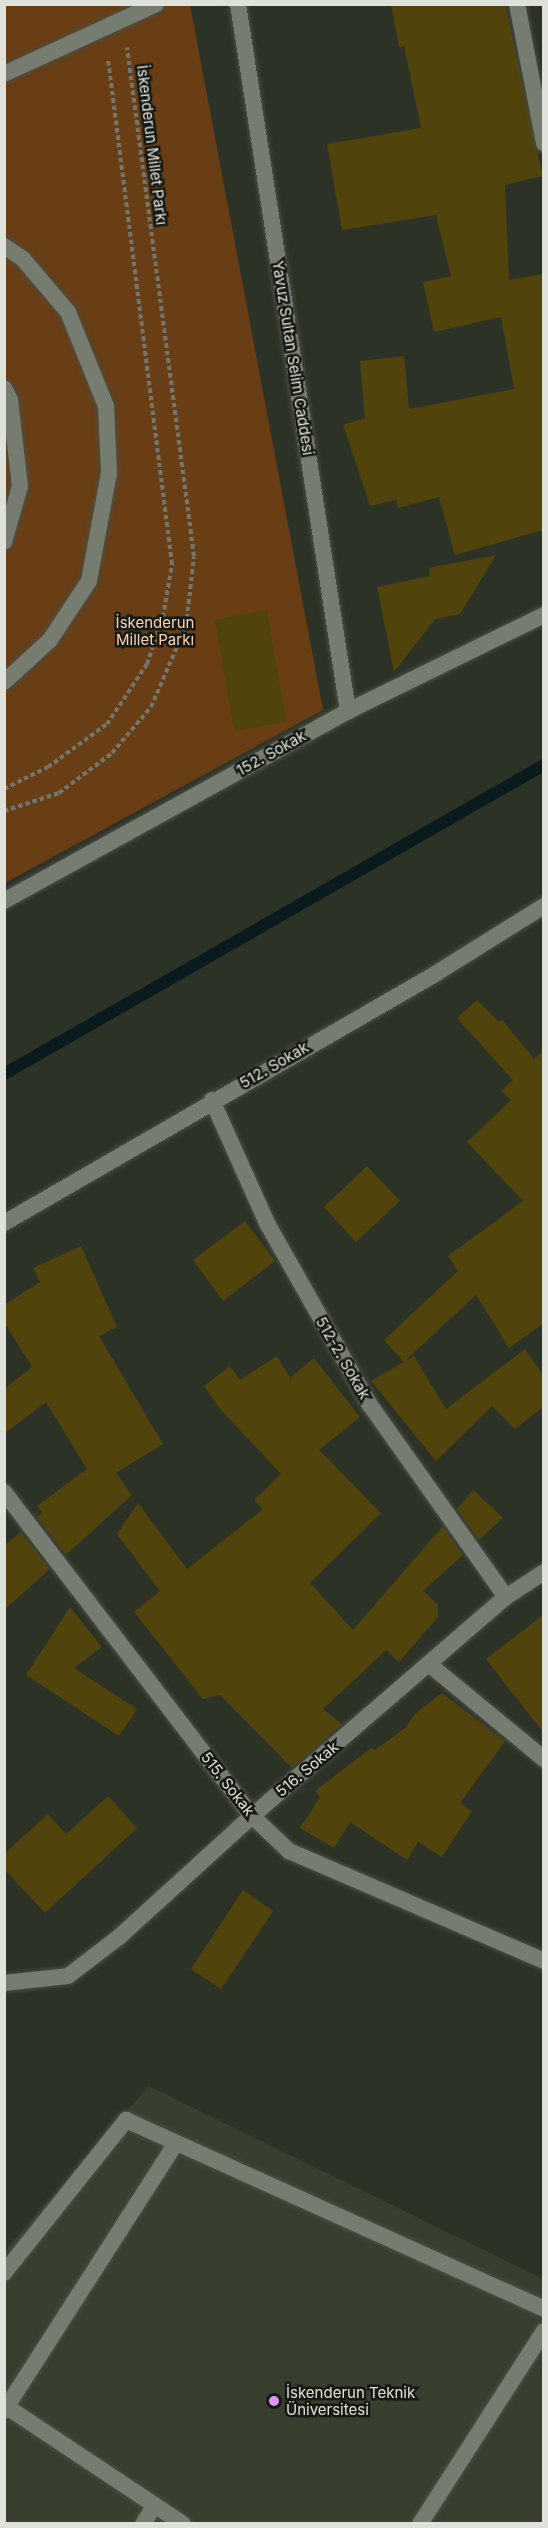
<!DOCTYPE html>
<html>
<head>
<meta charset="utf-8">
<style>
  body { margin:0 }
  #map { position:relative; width:548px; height:2528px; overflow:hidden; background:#2d3227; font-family:Inter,sans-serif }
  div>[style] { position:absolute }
  .built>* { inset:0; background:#383f2f }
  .green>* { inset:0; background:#6a3e15 }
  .stream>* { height:12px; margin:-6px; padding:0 6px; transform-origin:6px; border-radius:6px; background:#091b1c }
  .building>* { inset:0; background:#51430c }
  .path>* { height:4px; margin-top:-2px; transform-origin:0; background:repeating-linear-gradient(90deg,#72776d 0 4.5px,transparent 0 7.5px) }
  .roads { filter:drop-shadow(0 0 2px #494e45) drop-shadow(0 0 2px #494e45) }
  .service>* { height:16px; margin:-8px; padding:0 8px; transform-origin:8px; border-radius:8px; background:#767c6f }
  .pedestrian>* { height:16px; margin:-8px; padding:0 8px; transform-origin:8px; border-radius:8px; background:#767c6f }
  .minor>* { height:16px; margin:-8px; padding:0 8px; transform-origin:8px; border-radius:8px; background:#767c6f }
  .tertiary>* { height:16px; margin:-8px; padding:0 8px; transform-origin:8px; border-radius:8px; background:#767c6f }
  .dots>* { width:16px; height:16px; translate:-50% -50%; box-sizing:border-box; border:3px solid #161914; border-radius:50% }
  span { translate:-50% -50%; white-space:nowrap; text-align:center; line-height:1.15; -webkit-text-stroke:5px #161914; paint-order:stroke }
  .street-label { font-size:15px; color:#dee2db }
  .park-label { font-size:15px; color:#fcd4b5 }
  .poi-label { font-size:15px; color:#dee2db }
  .left { translate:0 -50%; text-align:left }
  .frame { position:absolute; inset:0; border:6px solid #dee2db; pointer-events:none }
</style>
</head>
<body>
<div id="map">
  <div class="built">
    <div style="clip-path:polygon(149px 2086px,543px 2279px,543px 2523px,5px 2524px,5px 2251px)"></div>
  </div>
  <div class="green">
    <div style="clip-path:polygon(5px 5px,190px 5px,323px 710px,5px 883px)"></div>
  </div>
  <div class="stream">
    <div style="left:4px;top:1074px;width:622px;rotate:-29.78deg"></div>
  </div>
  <div class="building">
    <div style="clip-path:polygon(391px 4px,505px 4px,543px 176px,505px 185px,509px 280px,543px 274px,543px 530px,455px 555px,439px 497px,398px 508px,396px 500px,370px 506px,343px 425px,365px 418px,360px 361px,404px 356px,409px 409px,514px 389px,501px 317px,434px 332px,423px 282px,451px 276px,436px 215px,342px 230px,327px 144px,421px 128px,404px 46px,399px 47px)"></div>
    <div style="clip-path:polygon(496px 555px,460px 614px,435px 619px,394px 672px,377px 587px,430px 576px,429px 568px)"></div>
    <div style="clip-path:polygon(267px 610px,286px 722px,234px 731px,215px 620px)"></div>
    <div style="clip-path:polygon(477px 1000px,499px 1022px,502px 1020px,534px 1059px,543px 1051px,543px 1324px,509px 1348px,476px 1295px,404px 1362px,384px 1340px,458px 1271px,448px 1256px,523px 1201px,467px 1142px,511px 1100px,501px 1091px,513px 1080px,457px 1018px)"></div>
    <div style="clip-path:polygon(367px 1166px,400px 1201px,356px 1242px,324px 1207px)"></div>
    <div style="clip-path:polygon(245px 1221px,275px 1261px,223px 1301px,193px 1260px)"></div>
    <div style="clip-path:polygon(81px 1246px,117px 1327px,99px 1336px,163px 1444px,116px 1473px,132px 1495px,66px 1555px,37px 1517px,42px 1513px,37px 1506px,87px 1469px,46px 1402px,4px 1434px,4px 1389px,32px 1367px,4px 1322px,4px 1305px,40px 1282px,33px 1268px)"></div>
    <div style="clip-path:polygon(525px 1349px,543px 1375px,543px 1407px,515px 1429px,492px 1406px,436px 1461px,371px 1381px,414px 1356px,446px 1409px)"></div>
    <div style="clip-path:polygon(277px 1356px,290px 1378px,314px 1358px,360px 1417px,319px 1450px,381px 1513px,310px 1583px,353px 1630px,443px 1526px,463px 1555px,423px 1591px,438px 1605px,438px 1617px,399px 1662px,386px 1650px,323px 1709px,342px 1724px,292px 1768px,220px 1695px,203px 1699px,134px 1612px,160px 1591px,117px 1534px,138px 1503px,187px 1569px,263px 1509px,254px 1500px,281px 1474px,220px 1409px,204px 1386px,230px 1366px,240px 1380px)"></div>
    <div style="clip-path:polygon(473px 1490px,503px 1518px,479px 1540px,457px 1509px)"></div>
    <div style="clip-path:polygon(21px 1532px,50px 1569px,4px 1610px,4px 1546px)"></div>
    <div style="clip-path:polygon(70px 1607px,102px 1647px,74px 1668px,137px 1709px,119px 1736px,26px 1675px)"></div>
    <div style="clip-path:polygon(543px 1615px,543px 1732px,486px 1659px)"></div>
    <div style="clip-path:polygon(442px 1693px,505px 1741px,460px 1803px,472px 1811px,442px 1857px,418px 1842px,407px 1860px,350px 1822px,334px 1848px,300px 1828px,320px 1797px,315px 1791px,371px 1748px,375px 1750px,405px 1728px,416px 1713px)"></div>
    <div style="clip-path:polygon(108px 1796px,137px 1828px,45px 1913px,4px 1869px,4px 1854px,48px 1814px,66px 1834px)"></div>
    <div style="clip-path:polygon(243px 1890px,273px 1911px,221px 1989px,191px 1969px)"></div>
  </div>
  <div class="path">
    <div style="left:4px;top:789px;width:49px;rotate:-26.6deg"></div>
    <div style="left:48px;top:767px;width:73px;rotate:-36.1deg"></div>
    <div style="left:107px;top:724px;width:72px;rotate:-56.3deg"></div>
    <div style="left:147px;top:664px;width:50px;rotate:-71.2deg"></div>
    <div style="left:163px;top:617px;width:54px;rotate:-80.4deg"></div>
    <div style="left:172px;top:564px;width:509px;rotate:-97.22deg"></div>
    <div style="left:4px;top:811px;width:58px;rotate:-18.1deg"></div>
    <div style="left:59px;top:793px;width:66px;rotate:-37deg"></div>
    <div style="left:112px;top:753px;width:60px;rotate:-49.7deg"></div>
    <div style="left:151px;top:707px;width:88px;rotate:-66.6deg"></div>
    <div style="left:186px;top:626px;width:70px;rotate:-83.5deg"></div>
    <div style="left:194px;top:556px;width:513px;rotate:-97.5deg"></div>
  </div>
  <div class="roads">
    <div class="service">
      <div style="left:4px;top:2273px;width:196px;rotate:-51.4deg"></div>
      <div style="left:126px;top:2120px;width:459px;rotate:24.3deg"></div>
      <div style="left:4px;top:2405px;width:215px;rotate:33.6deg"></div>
      <div style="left:4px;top:2411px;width:318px;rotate:-57.3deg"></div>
      <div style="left:143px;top:2524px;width:22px;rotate:-58deg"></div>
      <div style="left:420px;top:2524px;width:229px;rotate:-57.3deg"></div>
    </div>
    <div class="pedestrian">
      <div style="left:4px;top:74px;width:167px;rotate:-24.7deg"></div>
      <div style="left:4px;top:246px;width:23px;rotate:34deg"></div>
      <div style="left:23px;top:259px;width:70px;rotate:49.7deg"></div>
      <div style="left:68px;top:312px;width:101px;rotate:68deg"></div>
      <div style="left:106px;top:406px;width:67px;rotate:87.4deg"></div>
      <div style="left:109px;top:473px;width:110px;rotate:100.5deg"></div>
      <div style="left:89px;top:581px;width:71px;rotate:123.5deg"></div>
      <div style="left:50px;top:640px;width:62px;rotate:137.6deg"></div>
      <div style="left:4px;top:388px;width:13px;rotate:63deg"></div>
      <div style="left:10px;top:400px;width:87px;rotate:83.4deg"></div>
      <div style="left:20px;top:486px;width:58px;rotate:105.9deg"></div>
    </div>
    <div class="minor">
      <div style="left:517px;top:4px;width:142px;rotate:79deg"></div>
      <div style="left:212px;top:1100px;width:137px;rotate:65.9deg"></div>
      <div style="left:268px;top:1225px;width:207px;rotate:60.5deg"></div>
      <div style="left:370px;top:1405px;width:235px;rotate:54.7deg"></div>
      <div style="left:4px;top:1492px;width:408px;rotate:52.6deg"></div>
      <div style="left:252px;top:1816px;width:51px;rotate:43.4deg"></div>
      <div style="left:289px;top:1851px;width:278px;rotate:23.3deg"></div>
      <div style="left:430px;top:1665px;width:148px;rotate:39.5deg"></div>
      <div style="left:4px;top:1983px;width:64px;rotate:-6.2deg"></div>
      <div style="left:68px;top:1976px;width:64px;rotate:-37.4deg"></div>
      <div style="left:119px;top:1937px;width:180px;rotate:-42.3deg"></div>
      <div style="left:252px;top:1816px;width:335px;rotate:-40.8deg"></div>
      <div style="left:506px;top:1597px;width:45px;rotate:-33.3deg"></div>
    </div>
    <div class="tertiary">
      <div style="left:238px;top:4px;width:716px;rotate:81.16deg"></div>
      <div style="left:4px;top:901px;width:393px;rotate:-28.9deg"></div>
      <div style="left:348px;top:711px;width:218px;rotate:-26.1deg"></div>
      <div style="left:4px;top:1223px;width:498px;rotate:-30deg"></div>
      <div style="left:435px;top:974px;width:128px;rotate:-32deg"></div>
    </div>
  </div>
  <div class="dots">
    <div style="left:274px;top:2401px;background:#db99f5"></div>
  </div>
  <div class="street-label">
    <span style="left:152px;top:145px;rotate:83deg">İskenderun Millet Parkı</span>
    <span style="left:293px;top:358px;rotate:81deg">Yavuz Sultan Selim Caddesi</span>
    <span style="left:271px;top:753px;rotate:-29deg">152. Sokak</span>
    <span style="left:274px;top:1065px;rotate:-30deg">512. Sokak</span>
    <span style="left:343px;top:1358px;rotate:60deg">512-2. Sokak</span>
    <span style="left:307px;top:1769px;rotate:-40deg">516. Sokak</span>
    <span style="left:228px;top:1784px;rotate:52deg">515. Sokak</span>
  </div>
  <div class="park-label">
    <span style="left:155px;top:631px">İskenderun<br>Millet Parkı</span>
  </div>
  <div class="poi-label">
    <span class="left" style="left:286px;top:2401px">İskenderun Teknik<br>Üniversitesi</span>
  </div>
  <div class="frame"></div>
</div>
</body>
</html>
